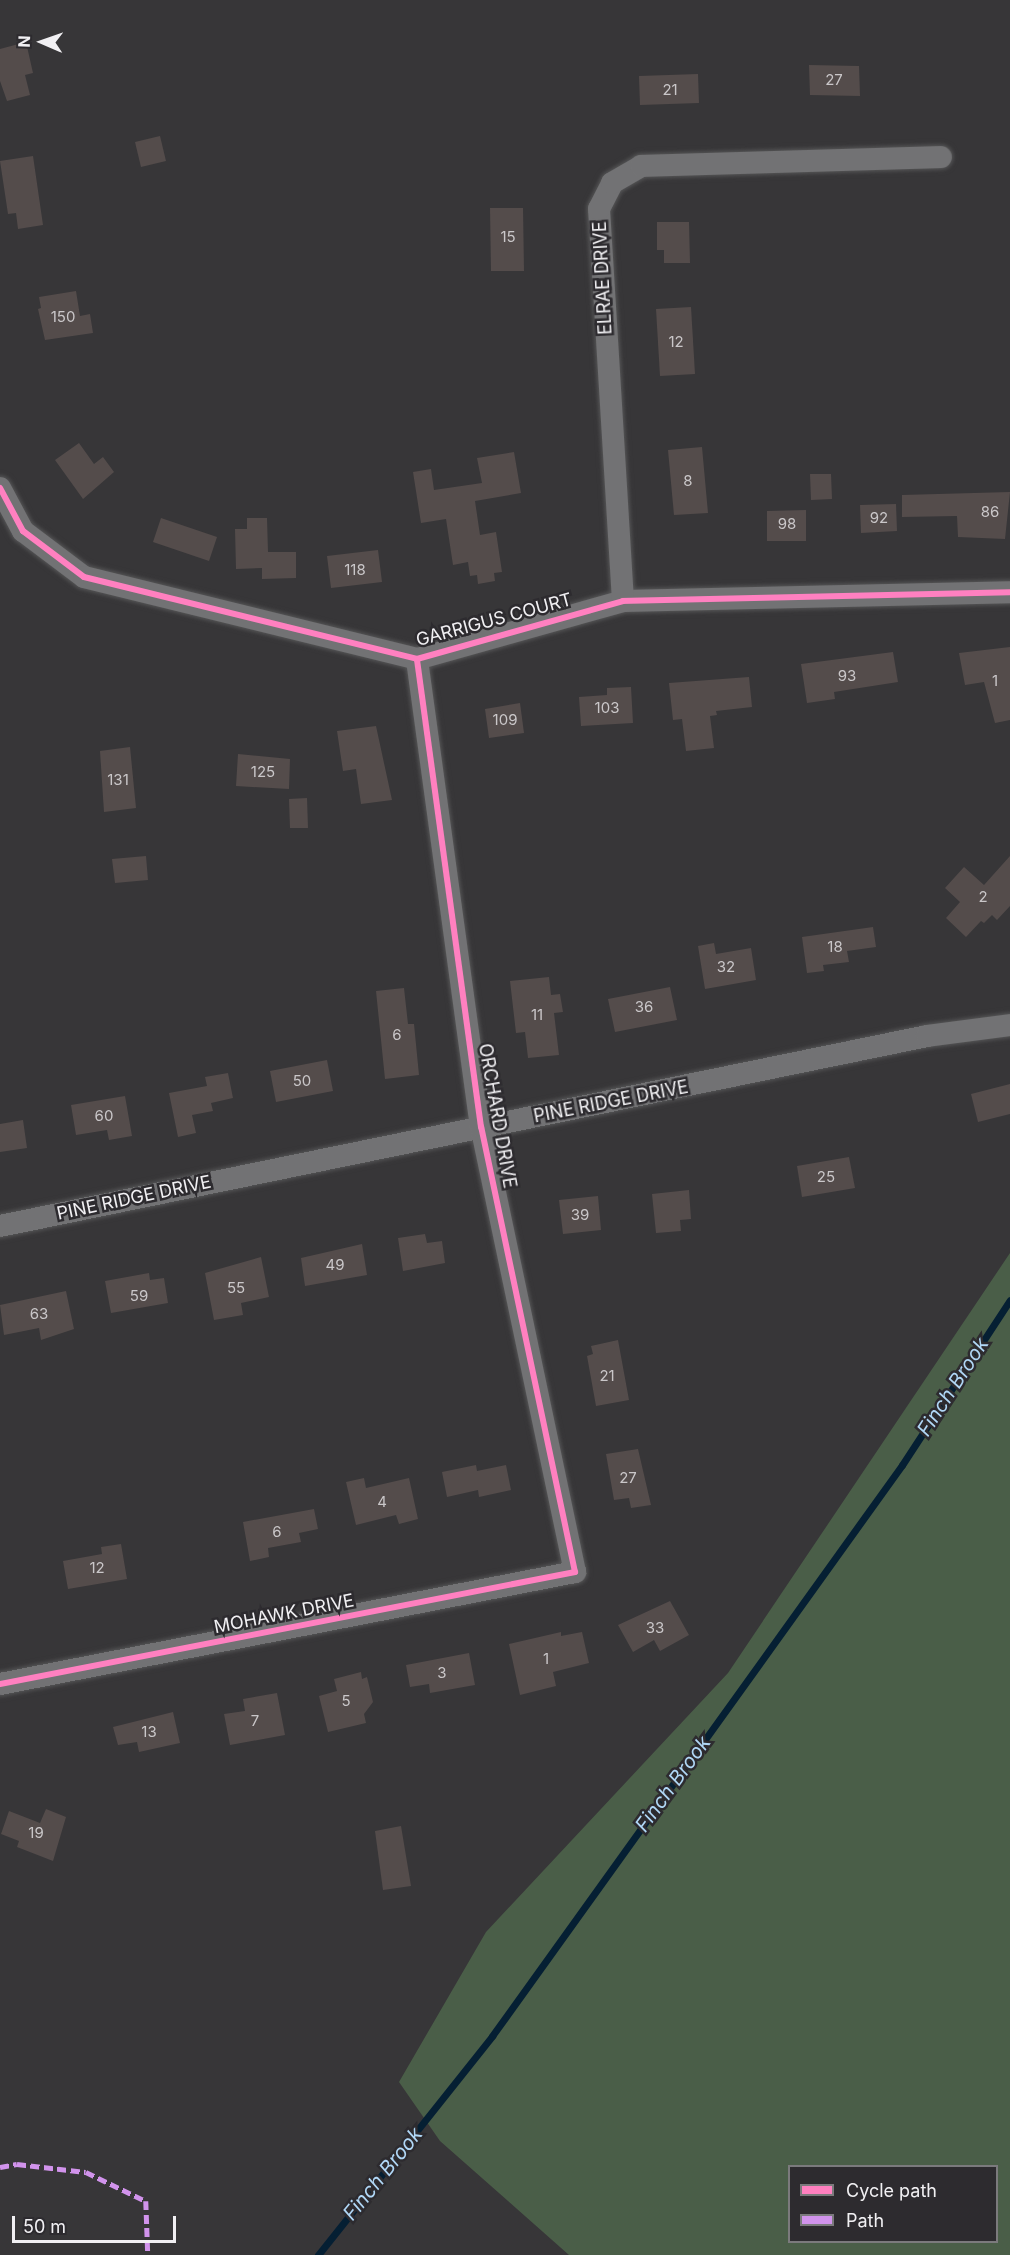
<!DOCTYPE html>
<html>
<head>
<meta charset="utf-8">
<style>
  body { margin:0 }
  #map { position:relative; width:1010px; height:2255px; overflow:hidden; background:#373638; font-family:Inter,sans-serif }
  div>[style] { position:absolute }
  .green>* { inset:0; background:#4a5e48 }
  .stream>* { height:7px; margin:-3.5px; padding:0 3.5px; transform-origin:3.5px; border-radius:3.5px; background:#051f33 }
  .building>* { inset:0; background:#544c4b }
  .roads { filter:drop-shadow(0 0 2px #555556) drop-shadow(0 0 2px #555556) }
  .street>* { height:22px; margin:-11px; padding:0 11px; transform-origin:11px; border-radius:11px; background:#727274 }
  .quiet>* { height:4.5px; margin-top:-2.25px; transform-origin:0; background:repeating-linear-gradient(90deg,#d193ec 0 9px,transparent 0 13.5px) }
  .cycleway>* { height:6px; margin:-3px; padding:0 3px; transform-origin:3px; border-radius:3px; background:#ff80c0 }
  span { translate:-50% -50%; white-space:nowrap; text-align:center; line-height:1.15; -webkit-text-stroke:5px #2d2b2f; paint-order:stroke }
  .number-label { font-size:15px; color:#cac7c9 }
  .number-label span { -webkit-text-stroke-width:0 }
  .street-label { font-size:18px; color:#f1f0f3 }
  .water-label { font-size:20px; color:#b0d7f6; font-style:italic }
  .legend { position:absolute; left:788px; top:2165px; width:210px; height:78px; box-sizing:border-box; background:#2d2b2f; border:2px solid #7b7a7d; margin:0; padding:8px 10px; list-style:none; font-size:18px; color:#f1f0f3 }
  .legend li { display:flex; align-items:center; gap:12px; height:30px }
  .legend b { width:30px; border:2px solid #7b7a7d }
  .north { position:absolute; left:12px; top:12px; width:60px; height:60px; -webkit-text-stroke:4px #2d2b2f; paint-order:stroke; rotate:272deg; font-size:16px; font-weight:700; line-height:24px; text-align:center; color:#f1f0f3 }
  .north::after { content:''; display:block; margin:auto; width:21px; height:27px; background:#f1f0f3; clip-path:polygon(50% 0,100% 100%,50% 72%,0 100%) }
  .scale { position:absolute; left:12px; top:2216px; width:164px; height:27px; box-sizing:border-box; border:3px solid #f1f0f3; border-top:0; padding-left:8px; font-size:18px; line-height:21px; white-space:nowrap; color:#f1f0f3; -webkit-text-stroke:4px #2d2b2f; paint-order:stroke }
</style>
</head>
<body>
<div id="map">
  <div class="green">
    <div style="clip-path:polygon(evenodd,1010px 1253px,1010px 2255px,569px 2255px,440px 2141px,399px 2082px,486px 1932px,728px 1673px,1010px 1253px,790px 2166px,996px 2166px,996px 2242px,790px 2242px,790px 2166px)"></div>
  </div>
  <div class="stream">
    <div style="left:318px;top:2255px;width:280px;rotate:-51.5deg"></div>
    <div style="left:492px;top:2036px;width:703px;rotate:-54.32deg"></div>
    <div style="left:902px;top:1465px;width:197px;rotate:-56.8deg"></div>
  </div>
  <div class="building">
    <div style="clip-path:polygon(26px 42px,33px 73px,25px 75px,30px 95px,7px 101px,0 81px,0 49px)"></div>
    <div style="clip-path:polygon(809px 65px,859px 66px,860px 96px,810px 95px)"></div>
    <div style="clip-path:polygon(698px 74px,699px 103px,640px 105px,639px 76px)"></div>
    <div style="clip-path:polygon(160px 136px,166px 161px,141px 167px,135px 142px)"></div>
    <div style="clip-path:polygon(33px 156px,43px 225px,18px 229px,16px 213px,8px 214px,0 161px)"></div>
    <div style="clip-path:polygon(490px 208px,523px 208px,524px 271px,491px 271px)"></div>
    <div style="clip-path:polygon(657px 222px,689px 222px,690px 263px,664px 263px,664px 250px,657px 250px)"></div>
    <div style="clip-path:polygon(76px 291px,80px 316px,90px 314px,93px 333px,45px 340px,38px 309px,41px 308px,39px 297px)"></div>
    <div style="clip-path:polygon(691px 307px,695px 374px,660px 376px,656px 309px)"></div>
    <div style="clip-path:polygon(79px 443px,94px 464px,103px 457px,114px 472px,83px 499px,55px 460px)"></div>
    <div style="clip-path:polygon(702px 447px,708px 513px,674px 515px,668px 450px)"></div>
    <div style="clip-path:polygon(514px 452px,521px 493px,475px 501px,480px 535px,496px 532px,502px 572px,494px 573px,495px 581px,478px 584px,477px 575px,470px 576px,468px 562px,453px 565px,446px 519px,421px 523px,413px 472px,431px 469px,434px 490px,482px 483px,477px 458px)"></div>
    <div style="clip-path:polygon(810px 474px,831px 474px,832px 499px,811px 500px)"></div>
    <div style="clip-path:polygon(1010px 492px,1005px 539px,958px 537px,957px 516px,902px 517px,902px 495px)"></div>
    <div style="clip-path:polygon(896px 504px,897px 531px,861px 533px,860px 505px)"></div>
    <div style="clip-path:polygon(806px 510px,806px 541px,767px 541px,767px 511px)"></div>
    <div style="clip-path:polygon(161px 518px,217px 537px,209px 561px,153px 542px)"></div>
    <div style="clip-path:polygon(247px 518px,267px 518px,268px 552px,296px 552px,296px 578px,262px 579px,262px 568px,236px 569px,235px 529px,247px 529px)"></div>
    <div style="clip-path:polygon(378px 550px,382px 582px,331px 588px,327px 556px)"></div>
    <div style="clip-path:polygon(1010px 647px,1010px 720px,995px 723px,984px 682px,965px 685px,959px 653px)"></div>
    <div style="clip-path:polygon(893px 652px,898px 682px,834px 692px,835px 699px,807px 703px,801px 664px)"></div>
    <div style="clip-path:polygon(749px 677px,752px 707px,716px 711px,717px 715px,710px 716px,714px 748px,686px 751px,682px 719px,673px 720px,669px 683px)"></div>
    <div style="clip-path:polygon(631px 687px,633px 723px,581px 726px,579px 697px,607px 695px,607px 688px)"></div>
    <div style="clip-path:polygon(520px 703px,524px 733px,489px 738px,485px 709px)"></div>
    <div style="clip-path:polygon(376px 726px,392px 800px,361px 804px,356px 769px,343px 771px,337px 731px)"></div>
    <div style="clip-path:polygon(130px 747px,136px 808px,104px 812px,100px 751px)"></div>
    <div style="clip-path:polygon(238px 754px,290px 759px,289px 789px,236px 786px)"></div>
    <div style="clip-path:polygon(307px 798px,308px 828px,290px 828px,289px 799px)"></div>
    <div style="clip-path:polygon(146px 856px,148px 880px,115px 883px,112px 859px)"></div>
    <div style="clip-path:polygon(1010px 856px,1010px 906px,997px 920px,992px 915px,984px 923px,981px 921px,966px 937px,946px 918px,960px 902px,945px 888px,964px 867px,984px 885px)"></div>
    <div style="clip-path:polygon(873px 927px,876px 947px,847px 951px,849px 962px,823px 965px,824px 971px,807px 973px,802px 937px)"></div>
    <div style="clip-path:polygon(714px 943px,716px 954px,751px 948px,756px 980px,705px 989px,698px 946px)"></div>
    <div style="clip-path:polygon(549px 977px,551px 995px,560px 994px,563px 1012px,554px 1013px,559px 1055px,528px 1058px,525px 1032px,516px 1033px,510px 981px)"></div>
    <div style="clip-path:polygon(670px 987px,677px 1020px,615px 1032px,608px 999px)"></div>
    <div style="clip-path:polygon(404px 988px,408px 1024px,414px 1024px,419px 1075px,385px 1079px,376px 991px)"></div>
    <div style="clip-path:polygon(327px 1060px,333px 1091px,276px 1102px,270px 1071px)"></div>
    <div style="clip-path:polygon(228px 1073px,233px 1098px,211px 1103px,213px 1111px,192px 1115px,196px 1133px,178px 1137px,169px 1093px,207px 1086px,205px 1077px)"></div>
    <div style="clip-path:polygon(1010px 1084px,1010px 1114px,978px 1122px,971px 1094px)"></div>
    <div style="clip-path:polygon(125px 1096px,132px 1136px,109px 1140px,107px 1130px,76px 1135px,71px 1105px)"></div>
    <div style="clip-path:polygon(23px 1120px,27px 1148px,0 1152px,0 1124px)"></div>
    <div style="clip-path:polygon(849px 1157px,855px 1188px,802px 1197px,797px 1166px)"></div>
    <div style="clip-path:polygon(689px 1190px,691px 1219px,680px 1220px,681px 1231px,656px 1233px,652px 1194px)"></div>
    <div style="clip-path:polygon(598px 1196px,601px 1230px,563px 1234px,559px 1200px)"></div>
    <div style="clip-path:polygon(425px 1234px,427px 1243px,442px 1241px,445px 1263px,403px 1271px,398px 1238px)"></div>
    <div style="clip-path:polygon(362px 1244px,367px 1275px,305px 1286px,301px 1258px)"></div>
    <div style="clip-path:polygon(261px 1257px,269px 1297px,241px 1303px,243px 1315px,214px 1320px,205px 1273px)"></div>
    <div style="clip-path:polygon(149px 1273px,150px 1280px,164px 1278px,168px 1303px,111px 1313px,105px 1281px)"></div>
    <div style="clip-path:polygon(66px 1291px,74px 1329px,41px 1340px,39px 1328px,4px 1335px,0 1305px)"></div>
    <div style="clip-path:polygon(618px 1340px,629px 1400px,596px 1406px,587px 1356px,593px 1354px,591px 1346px)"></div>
    <div style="clip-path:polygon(638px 1449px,651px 1505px,631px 1508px,629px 1498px,614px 1500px,606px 1454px)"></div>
    <div style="clip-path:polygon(476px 1465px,477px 1471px,506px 1465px,511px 1490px,479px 1497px,478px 1490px,447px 1497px,442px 1472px)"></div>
    <div style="clip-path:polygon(364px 1478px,366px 1488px,409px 1478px,418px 1519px,399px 1524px,396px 1515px,356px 1525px,346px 1482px)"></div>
    <div style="clip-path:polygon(314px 1509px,318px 1529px,299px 1533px,301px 1542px,268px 1548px,269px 1557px,250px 1561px,243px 1522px)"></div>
    <div style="clip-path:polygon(121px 1544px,127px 1579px,68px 1589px,63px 1561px,102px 1554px,101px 1547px)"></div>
    <div style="clip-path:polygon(670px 1601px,689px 1635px,660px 1651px,654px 1640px,633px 1652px,618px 1625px)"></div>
    <div style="clip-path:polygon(561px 1632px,561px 1636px,582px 1632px,589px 1663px,553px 1672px,556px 1686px,520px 1695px,509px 1644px)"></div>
    <div style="clip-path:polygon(469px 1653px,475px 1685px,430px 1693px,429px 1684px,410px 1687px,406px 1665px)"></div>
    <div style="clip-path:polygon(361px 1672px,362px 1679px,367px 1677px,373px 1702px,364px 1714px,366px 1723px,328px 1732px,319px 1696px,337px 1691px,334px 1679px)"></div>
    <div style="clip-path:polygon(277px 1693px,285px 1735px,230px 1745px,224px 1714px,245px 1711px,243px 1699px)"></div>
    <div style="clip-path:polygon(173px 1712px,180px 1743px,139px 1752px,137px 1742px,118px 1745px,113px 1727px)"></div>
    <div style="clip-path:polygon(46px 1809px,66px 1817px,53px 1861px,17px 1847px,19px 1841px,1px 1834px,9px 1811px,40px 1823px)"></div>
    <div style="clip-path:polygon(401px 1826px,411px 1886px,383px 1890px,375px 1831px)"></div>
  </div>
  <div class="roads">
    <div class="street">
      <div style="left:0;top:488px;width:49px;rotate:61.9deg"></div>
      <div style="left:23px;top:531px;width:76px;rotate:37deg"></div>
      <div style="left:84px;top:577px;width:343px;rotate:13.8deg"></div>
      <div style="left:417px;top:659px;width:214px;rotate:-15.7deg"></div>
      <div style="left:623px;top:601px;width:387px;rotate:-1.3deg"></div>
      <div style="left:623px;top:601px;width:393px;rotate:-93.5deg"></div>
      <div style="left:599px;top:209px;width:29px;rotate:-63deg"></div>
      <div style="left:612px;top:183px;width:34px;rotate:-30deg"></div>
      <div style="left:641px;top:166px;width:300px;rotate:-1.7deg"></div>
      <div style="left:0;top:1226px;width:946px;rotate:-11.58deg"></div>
      <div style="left:927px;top:1036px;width:84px;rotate:-7.5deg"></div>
      <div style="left:0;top:1684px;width:586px;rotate:-11.02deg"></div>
      <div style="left:575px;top:1572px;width:455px;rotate:-101.9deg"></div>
      <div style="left:481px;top:1127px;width:472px;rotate:-97.8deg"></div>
    </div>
  </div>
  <div class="quiet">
    <div style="left:0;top:2167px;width:17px;rotate:-10deg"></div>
    <div style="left:17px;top:2164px;width:69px;rotate:6.6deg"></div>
    <div style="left:86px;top:2172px;width:67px;rotate:25.8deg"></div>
    <div style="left:146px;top:2201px;width:54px;rotate:87.9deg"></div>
  </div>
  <div class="cycleway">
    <div style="left:0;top:488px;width:49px;rotate:61.9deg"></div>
    <div style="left:23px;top:531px;width:76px;rotate:37deg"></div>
    <div style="left:84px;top:577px;width:343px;rotate:13.8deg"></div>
    <div style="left:417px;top:659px;width:214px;rotate:-15.7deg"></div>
    <div style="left:623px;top:601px;width:387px;rotate:-1.3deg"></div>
    <div style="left:0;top:1684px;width:586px;rotate:-11.02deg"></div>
    <div style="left:575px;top:1572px;width:455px;rotate:-101.9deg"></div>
    <div style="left:481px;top:1127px;width:472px;rotate:-97.8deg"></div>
  </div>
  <div class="number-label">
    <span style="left:834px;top:80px">27</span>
    <span style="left:670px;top:90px">21</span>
    <span style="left:508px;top:237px">15</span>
    <span style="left:63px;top:317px">150</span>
    <span style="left:676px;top:342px">12</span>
    <span style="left:688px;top:481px">8</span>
    <span style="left:990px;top:512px">86</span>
    <span style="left:879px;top:518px">92</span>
    <span style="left:787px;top:524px">98</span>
    <span style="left:355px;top:570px">118</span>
    <span style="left:847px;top:676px">93</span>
    <span style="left:995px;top:681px">1</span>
    <span style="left:607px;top:708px">103</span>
    <span style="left:505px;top:720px">109</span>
    <span style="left:263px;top:772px">125</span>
    <span style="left:118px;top:780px">131</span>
    <span style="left:983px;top:897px">2</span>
    <span style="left:835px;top:947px">18</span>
    <span style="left:726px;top:967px">32</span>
    <span style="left:644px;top:1007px">36</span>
    <span style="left:537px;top:1015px">11</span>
    <span style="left:397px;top:1035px">6</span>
    <span style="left:302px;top:1081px">50</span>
    <span style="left:104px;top:1116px">60</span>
    <span style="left:826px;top:1177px">25</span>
    <span style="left:580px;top:1215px">39</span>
    <span style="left:335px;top:1265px">49</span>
    <span style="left:236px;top:1288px">55</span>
    <span style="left:139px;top:1296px">59</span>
    <span style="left:39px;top:1314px">63</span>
    <span style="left:607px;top:1376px">21</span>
    <span style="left:628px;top:1478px">27</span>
    <span style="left:382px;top:1502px">4</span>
    <span style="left:277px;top:1532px">6</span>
    <span style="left:97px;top:1568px">12</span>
    <span style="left:655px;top:1628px">33</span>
    <span style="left:546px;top:1659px">1</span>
    <span style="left:442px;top:1673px">3</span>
    <span style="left:346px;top:1701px">5</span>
    <span style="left:255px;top:1721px">7</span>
    <span style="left:149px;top:1732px">13</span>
    <span style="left:36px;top:1833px">19</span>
  </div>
  <div class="street-label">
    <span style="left:603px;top:278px;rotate:-93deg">ELRAE DRIVE</span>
    <span style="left:494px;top:620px;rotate:-15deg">GARRIGUS COURT</span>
    <span style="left:611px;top:1102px;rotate:-11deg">PINE RIDGE DRIVE</span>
    <span style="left:497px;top:1116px;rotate:80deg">ORCHARD DRIVE</span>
    <span style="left:134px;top:1198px;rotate:-12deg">PINE RIDGE DRIVE</span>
    <span style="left:284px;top:1614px;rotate:-11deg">MOHAWK DRIVE</span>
  </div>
  <div class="water-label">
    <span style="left:953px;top:1387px;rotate:-57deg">Finch Brook</span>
    <span style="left:673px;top:1784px;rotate:-54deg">Finch Brook</span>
    <span style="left:383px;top:2174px;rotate:-51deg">Finch Brook</span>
  </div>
  <ul class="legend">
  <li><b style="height:8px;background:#ff80c0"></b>Cycle path</li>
  <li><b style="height:8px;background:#d193ec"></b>Path</li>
  </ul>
  <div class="north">N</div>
  <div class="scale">50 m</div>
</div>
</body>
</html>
